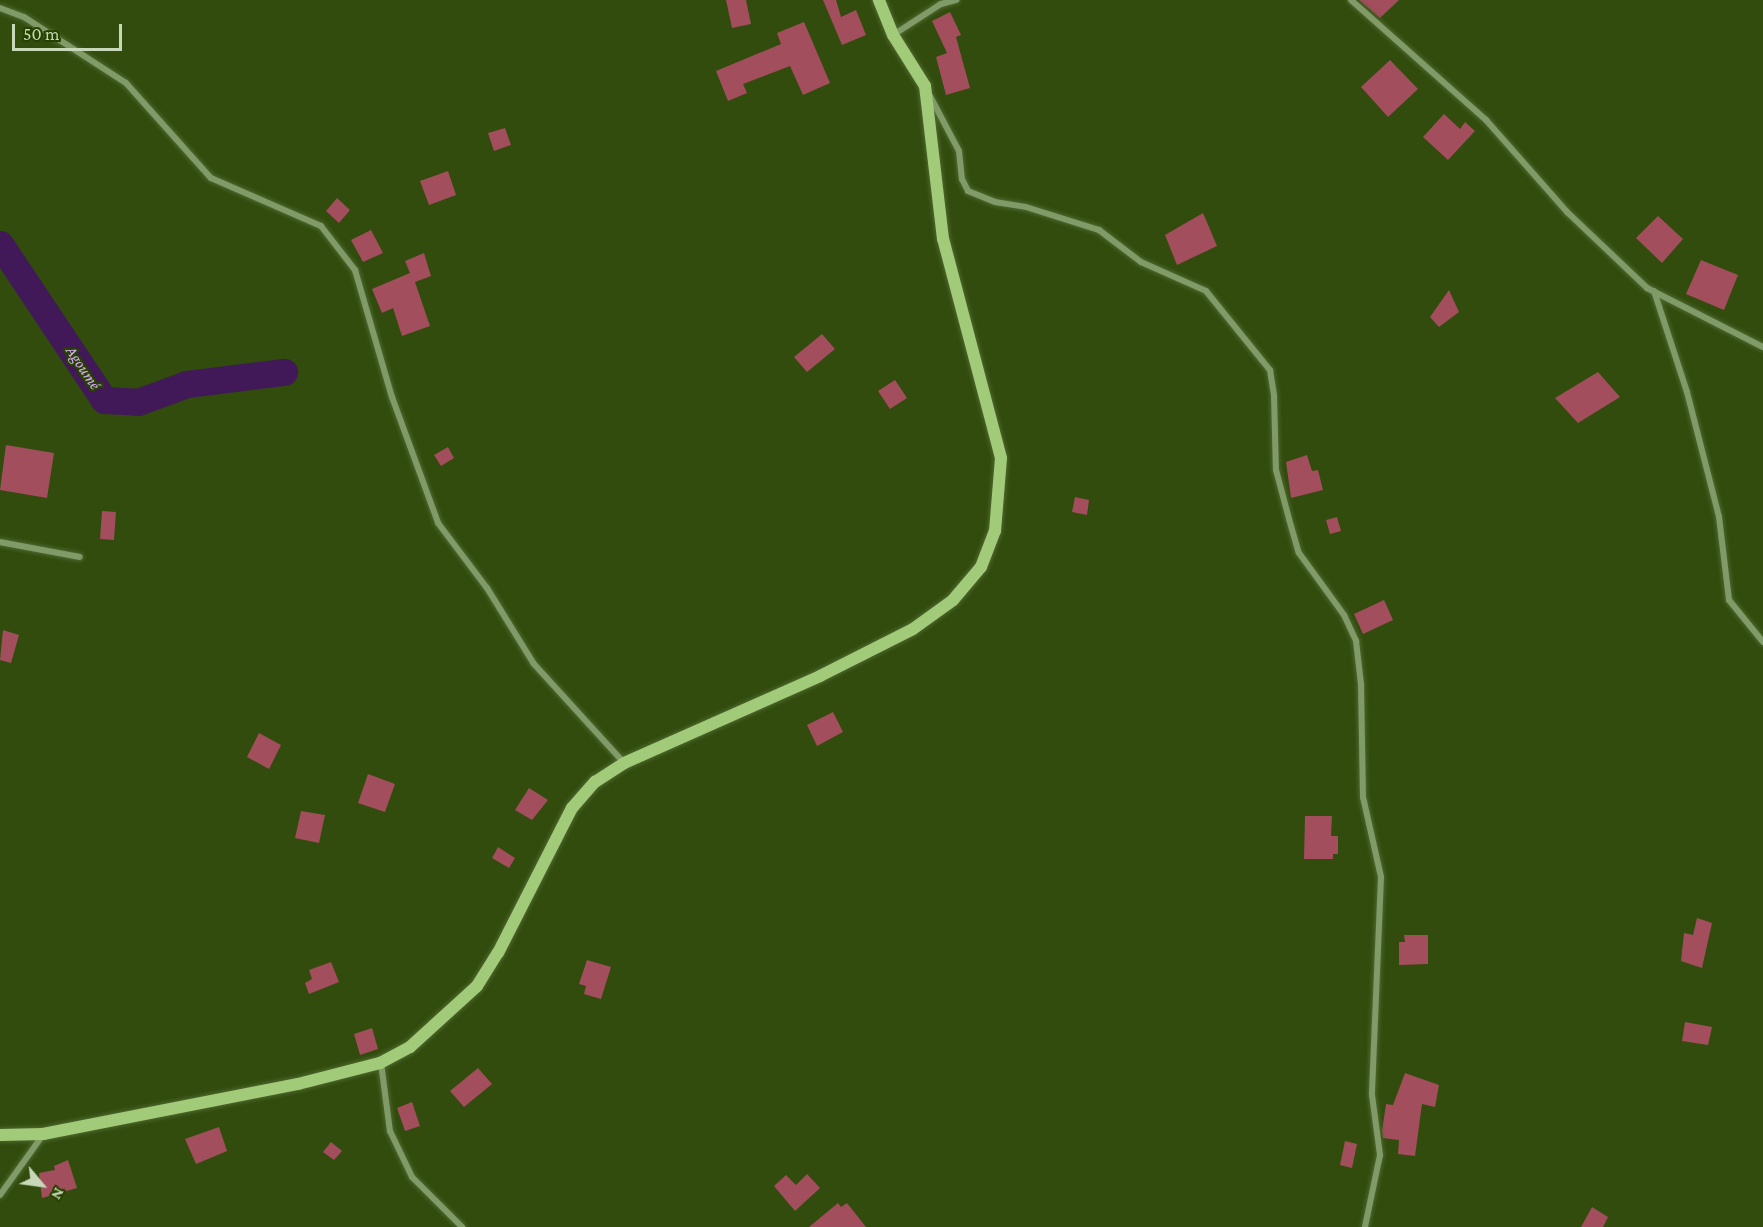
<!DOCTYPE html>
<html>
<head>
<meta charset="utf-8">
<style>
  body { margin:0 }
  #map { position:relative; width:1763px; height:1227px; overflow:hidden; background:#314c0d; font-family:"Crimson Pro",serif }
  div>[style] { position:absolute }
  .river>* { height:27px; margin:-13.5px; padding:0 13.5px; transform-origin:13.5px; border-radius:13.5px; background:#411958 }
  .building>* { inset:0; background:#a24e5d }
  .roads { filter:drop-shadow(0 0 2px #4f682f) drop-shadow(0 0 2px #4f682f) }
  .street>* { height:6px; margin:-3px; padding:0 3px; transform-origin:3px; border-radius:3px; background:#809a68 }
  .secondary>* { height:12px; margin:-6px; padding:0 6px; transform-origin:6px; border-radius:6px; background:#a2cb79 }
  span { translate:-50% -50%; white-space:nowrap; text-align:center; line-height:1.15; -webkit-text-stroke:4.5px #274100; paint-order:stroke }
  .water-label { font-size:16px; color:#dbaffb; font-style:italic }
  .north { position:absolute; left:12px; top:1155px; width:60px; height:60px; -webkit-text-stroke:4px #274100; paint-order:stroke; rotate:119deg; font-size:16px; font-weight:700; line-height:24px; text-align:center; color:#c7d8b8 }
  .north::after { content:''; display:block; margin:auto; width:21px; height:27px; background:#c7d8b8; clip-path:polygon(50% 0,100% 100%,50% 72%,0 100%) }
  .scale { position:absolute; left:12px; top:24px; width:110px; height:27px; box-sizing:border-box; border:3px solid #c7d8b8; border-top:0; padding-left:8px; font-size:18px; line-height:21px; white-space:nowrap; color:#c7d8b8; -webkit-text-stroke:4px #274100; paint-order:stroke }
</style>
</head>
<body>
<div id="map">
  <div class="river">
    <div style="left:0;top:244px;width:187px;rotate:56.3deg"></div>
    <div style="left:104px;top:400px;width:34px;rotate:3deg"></div>
    <div style="left:138px;top:402px;width:52px;rotate:-20.2deg"></div>
    <div style="left:187px;top:384px;width:98px;rotate:-7.1deg"></div>
  </div>
  <div class="building">
    <div style="clip-path:polygon(726px 0,746px 0,751px 24px,732px 28px)"></div>
    <div style="clip-path:polygon(823px 0,836px 0,841px 17px,856px 10px,866px 35px,842px 45px)"></div>
    <div style="clip-path:polygon(1359px 0,1399px 0,1380px 18px)"></div>
    <div style="clip-path:polygon(950px 12px,961px 35px,956px 37px,970px 88px,946px 95px,936px 57px,947px 53px,932px 21px)"></div>
    <div style="clip-path:polygon(804px 22px,830px 83px,803px 95px,790px 66px,743px 84px,747px 93px,728px 101px,716px 71px,781px 44px,777px 33px)"></div>
    <div style="clip-path:polygon(1390px 60px,1418px 89px,1388px 117px,1361px 87px)"></div>
    <div style="clip-path:polygon(1444px 114px,1460px 129px,1465px 122px,1475px 131px,1448px 160px,1423px 137px)"></div>
    <div style="clip-path:polygon(505px 128px,511px 145px,494px 151px,488px 133px)"></div>
    <div style="clip-path:polygon(448px 171px,456px 195px,429px 205px,420px 181px)"></div>
    <div style="clip-path:polygon(337px 198px,350px 210px,339px 223px,326px 211px)"></div>
    <div style="clip-path:polygon(1203px 213px,1217px 246px,1177px 265px,1165px 235px)"></div>
    <div style="clip-path:polygon(1658px 216px,1683px 239px,1662px 263px,1636px 238px)"></div>
    <div style="clip-path:polygon(371px 230px,383px 253px,363px 262px,351px 240px)"></div>
    <div style="clip-path:polygon(424px 253px,431px 276px,415px 282px,430px 326px,402px 336px,393px 308px,382px 313px,372px 289px,410px 273px,405px 261px)"></div>
    <div style="clip-path:polygon(1701px 260px,1738px 275px,1724px 310px,1686px 294px)"></div>
    <div style="clip-path:polygon(1449px 290px,1459px 312px,1439px 327px,1430px 317px)"></div>
    <div style="clip-path:polygon(822px 334px,835px 349px,807px 372px,794px 357px)"></div>
    <div style="clip-path:polygon(1598px 372px,1620px 397px,1578px 423px,1555px 398px)"></div>
    <div style="clip-path:polygon(895px 380px,907px 398px,890px 409px,878px 391px)"></div>
    <div style="clip-path:polygon(6px 445px,54px 453px,47px 498px,0 490px)"></div>
    <div style="clip-path:polygon(448px 447px,454px 458px,441px 466px,434px 455px)"></div>
    <div style="clip-path:polygon(1307px 455px,1312px 471px,1318px 470px,1323px 490px,1291px 498px,1286px 462px)"></div>
    <div style="clip-path:polygon(1075px 497px,1089px 500px,1087px 515px,1072px 512px)"></div>
    <div style="clip-path:polygon(102px 511px,116px 512px,114px 540px,100px 539px)"></div>
    <div style="clip-path:polygon(1337px 517px,1341px 531px,1330px 534px,1326px 520px)"></div>
    <div style="clip-path:polygon(1384px 600px,1393px 620px,1363px 634px,1354px 614px)"></div>
    <div style="clip-path:polygon(3px 630px,19px 635px,11px 663px,0 660px)"></div>
    <div style="clip-path:polygon(833px 712px,843px 732px,817px 746px,807px 725px)"></div>
    <div style="clip-path:polygon(259px 733px,281px 745px,269px 769px,247px 757px)"></div>
    <div style="clip-path:polygon(368px 774px,395px 784px,385px 812px,358px 803px)"></div>
    <div style="clip-path:polygon(529px 788px,548px 800px,532px 820px,515px 810px)"></div>
    <div style="clip-path:polygon(301px 811px,325px 815px,319px 843px,295px 838px)"></div>
    <div style="clip-path:polygon(1305px 816px,1332px 816px,1331px 836px,1338px 836px,1338px 854px,1333px 854px,1333px 859px,1304px 859px)"></div>
    <div style="clip-path:polygon(498px 847px,515px 858px,509px 868px,492px 858px)"></div>
    <div style="clip-path:polygon(1697px 918px,1712px 923px,1702px 968px,1681px 961px,1684px 933px,1693px 935px)"></div>
    <div style="clip-path:polygon(1404px 935px,1428px 935px,1428px 964px,1399px 965px,1399px 942px,1405px 942px)"></div>
    <div style="clip-path:polygon(587px 960px,611px 967px,601px 999px,584px 994px,586px 986px,579px 984px)"></div>
    <div style="clip-path:polygon(331px 962px,339px 982px,309px 994px,305px 983px,312px 979px,309px 970px)"></div>
    <div style="clip-path:polygon(1685px 1022px,1712px 1027px,1708px 1045px,1682px 1041px)"></div>
    <div style="clip-path:polygon(372px 1028px,378px 1049px,360px 1055px,354px 1034px)"></div>
    <div style="clip-path:polygon(478px 1068px,492px 1084px,464px 1107px,450px 1091px)"></div>
    <div style="clip-path:polygon(1405px 1073px,1439px 1085px,1435px 1107px,1422px 1104px,1415px 1156px,1398px 1154px,1399px 1140px,1383px 1138px,1382px 1131px,1386px 1104px,1393px 1105px)"></div>
    <div style="clip-path:polygon(412px 1102px,420px 1126px,405px 1131px,397px 1108px)"></div>
    <div style="clip-path:polygon(219px 1127px,227px 1151px,196px 1164px,185px 1139px)"></div>
    <div style="clip-path:polygon(1345px 1141px,1357px 1144px,1352px 1168px,1340px 1165px)"></div>
    <div style="clip-path:polygon(331px 1142px,342px 1151px,334px 1160px,323px 1152px)"></div>
    <div style="clip-path:polygon(68px 1160px,77px 1188px,42px 1198px,39px 1173px,55px 1170px,54px 1166px)"></div>
    <div style="clip-path:polygon(807px 1174px,820px 1188px,795px 1211px,774px 1186px,786px 1175px,796px 1185px)"></div>
    <div style="clip-path:polygon(838px 1203px,841px 1207px,847px 1203px,866px 1227px,809px 1227px)"></div>
    <div style="clip-path:polygon(1592px 1207px,1608px 1217px,1603px 1227px,1581px 1227px)"></div>
  </div>
  <div class="roads">
    <div class="street">
      <div style="left:1351px;top:0;width:181px;rotate:41.6deg"></div>
      <div style="left:1486px;top:120px;width:123px;rotate:48.6deg"></div>
      <div style="left:1567px;top:212px;width:110px;rotate:43.5deg"></div>
      <div style="left:1647px;top:288px;width:130px;rotate:27deg"></div>
      <div style="left:0;top:8px;width:26px;rotate:21deg"></div>
      <div style="left:24px;top:17px;width:121px;rotate:32.9deg"></div>
      <div style="left:126px;top:83px;width:127px;rotate:48.2deg"></div>
      <div style="left:211px;top:178px;width:120px;rotate:23.6deg"></div>
      <div style="left:321px;top:226px;width:56px;rotate:52.3deg"></div>
      <div style="left:355px;top:270px;width:132px;rotate:73.8deg"></div>
      <div style="left:392px;top:397px;width:134px;rotate:69.9deg"></div>
      <div style="left:438px;top:523px;width:81px;rotate:53deg"></div>
      <div style="left:487px;top:588px;width:89px;rotate:58.3deg"></div>
      <div style="left:534px;top:664px;width:134px;rotate:47.7deg"></div>
      <div style="left:893px;top:35px;width:57px;rotate:-32.9deg"></div>
      <div style="left:941px;top:4px;width:16px;rotate:-15deg"></div>
      <div style="left:930px;top:96px;width:62px;rotate:62.2deg"></div>
      <div style="left:959px;top:151px;width:28px;rotate:84deg"></div>
      <div style="left:962px;top:179px;width:13px;rotate:63deg"></div>
      <div style="left:968px;top:191px;width:29px;rotate:22deg"></div>
      <div style="left:995px;top:202px;width:31px;rotate:9deg"></div>
      <div style="left:1026px;top:207px;width:77px;rotate:17.5deg"></div>
      <div style="left:1099px;top:230px;width:53px;rotate:37.3deg"></div>
      <div style="left:1141px;top:262px;width:71px;rotate:24deg"></div>
      <div style="left:1206px;top:291px;width:102px;rotate:51deg"></div>
      <div style="left:1270px;top:370px;width:26px;rotate:81deg"></div>
      <div style="left:1274px;top:396px;width:74px;rotate:88.5deg"></div>
      <div style="left:1276px;top:470px;width:51px;rotate:75.1deg"></div>
      <div style="left:1289px;top:519px;width:35px;rotate:74deg"></div>
      <div style="left:1299px;top:553px;width:77px;rotate:54deg"></div>
      <div style="left:1344px;top:615px;width:29px;rotate:65deg"></div>
      <div style="left:1356px;top:641px;width:43px;rotate:83.4deg"></div>
      <div style="left:1361px;top:684px;width:113px;rotate:89deg"></div>
      <div style="left:1363px;top:797px;width:82px;rotate:77.3deg"></div>
      <div style="left:1381px;top:877px;width:218px;rotate:92.4deg"></div>
      <div style="left:1372px;top:1095px;width:61px;rotate:82.4deg"></div>
      <div style="left:1380px;top:1155px;width:74px;rotate:101.8deg"></div>
      <div style="left:1654px;top:291px;width:106px;rotate:71.9deg"></div>
      <div style="left:1687px;top:392px;width:129px;rotate:75.6deg"></div>
      <div style="left:1719px;top:517px;width:84px;rotate:83.1deg"></div>
      <div style="left:1729px;top:600px;width:54px;rotate:51deg"></div>
      <div style="left:0;top:542px;width:81px;rotate:10.6deg"></div>
      <div style="left:381px;top:1063px;width:69px;rotate:82.5deg"></div>
      <div style="left:390px;top:1131px;width:51px;rotate:64.4deg"></div>
      <div style="left:412px;top:1177px;width:71px;rotate:45deg"></div>
      <div style="left:0;top:1195px;width:74px;rotate:-54.4deg"></div>
    </div>
    <div class="secondary">
      <div style="left:0;top:1135px;width:43px;rotate:-1.3deg"></div>
      <div style="left:43px;top:1134px;width:260px;rotate:-11.1deg"></div>
      <div style="left:298px;top:1084px;width:85px;rotate:-14.4deg"></div>
      <div style="left:380px;top:1063px;width:34px;rotate:-28deg"></div>
      <div style="left:410px;top:1047px;width:91px;rotate:-42.3deg"></div>
      <div style="left:477px;top:986px;width:39px;rotate:-58deg"></div>
      <div style="left:498px;top:953px;width:163px;rotate:-63deg"></div>
      <div style="left:572px;top:808px;width:35px;rotate:-49deg"></div>
      <div style="left:595px;top:782px;width:35px;rotate:-33deg"></div>
      <div style="left:624px;top:763px;width:214px;rotate:-23.9deg"></div>
      <div style="left:820px;top:676px;width:104px;rotate:-26.8deg"></div>
      <div style="left:913px;top:629px;width:49px;rotate:-35.9deg"></div>
      <div style="left:953px;top:600px;width:43px;rotate:-49.7deg"></div>
      <div style="left:981px;top:567px;width:39px;rotate:-69deg"></div>
      <div style="left:995px;top:531px;width:73px;rotate:-85.3deg"></div>
      <div style="left:1001px;top:458px;width:227px;rotate:-104.8deg"></div>
      <div style="left:943px;top:239px;width:154px;rotate:-96.7deg"></div>
      <div style="left:925px;top:86px;width:60px;rotate:-122.1deg"></div>
      <div style="left:893px;top:35px;width:38px;rotate:-112deg"></div>
    </div>
  </div>
  <div class="water-label">
    <span style="left:83px;top:368px;rotate:56deg">Agoumé</span>
  </div>
  <div class="north">N</div>
  <div class="scale">50 m</div>
</div>
</body>
</html>
